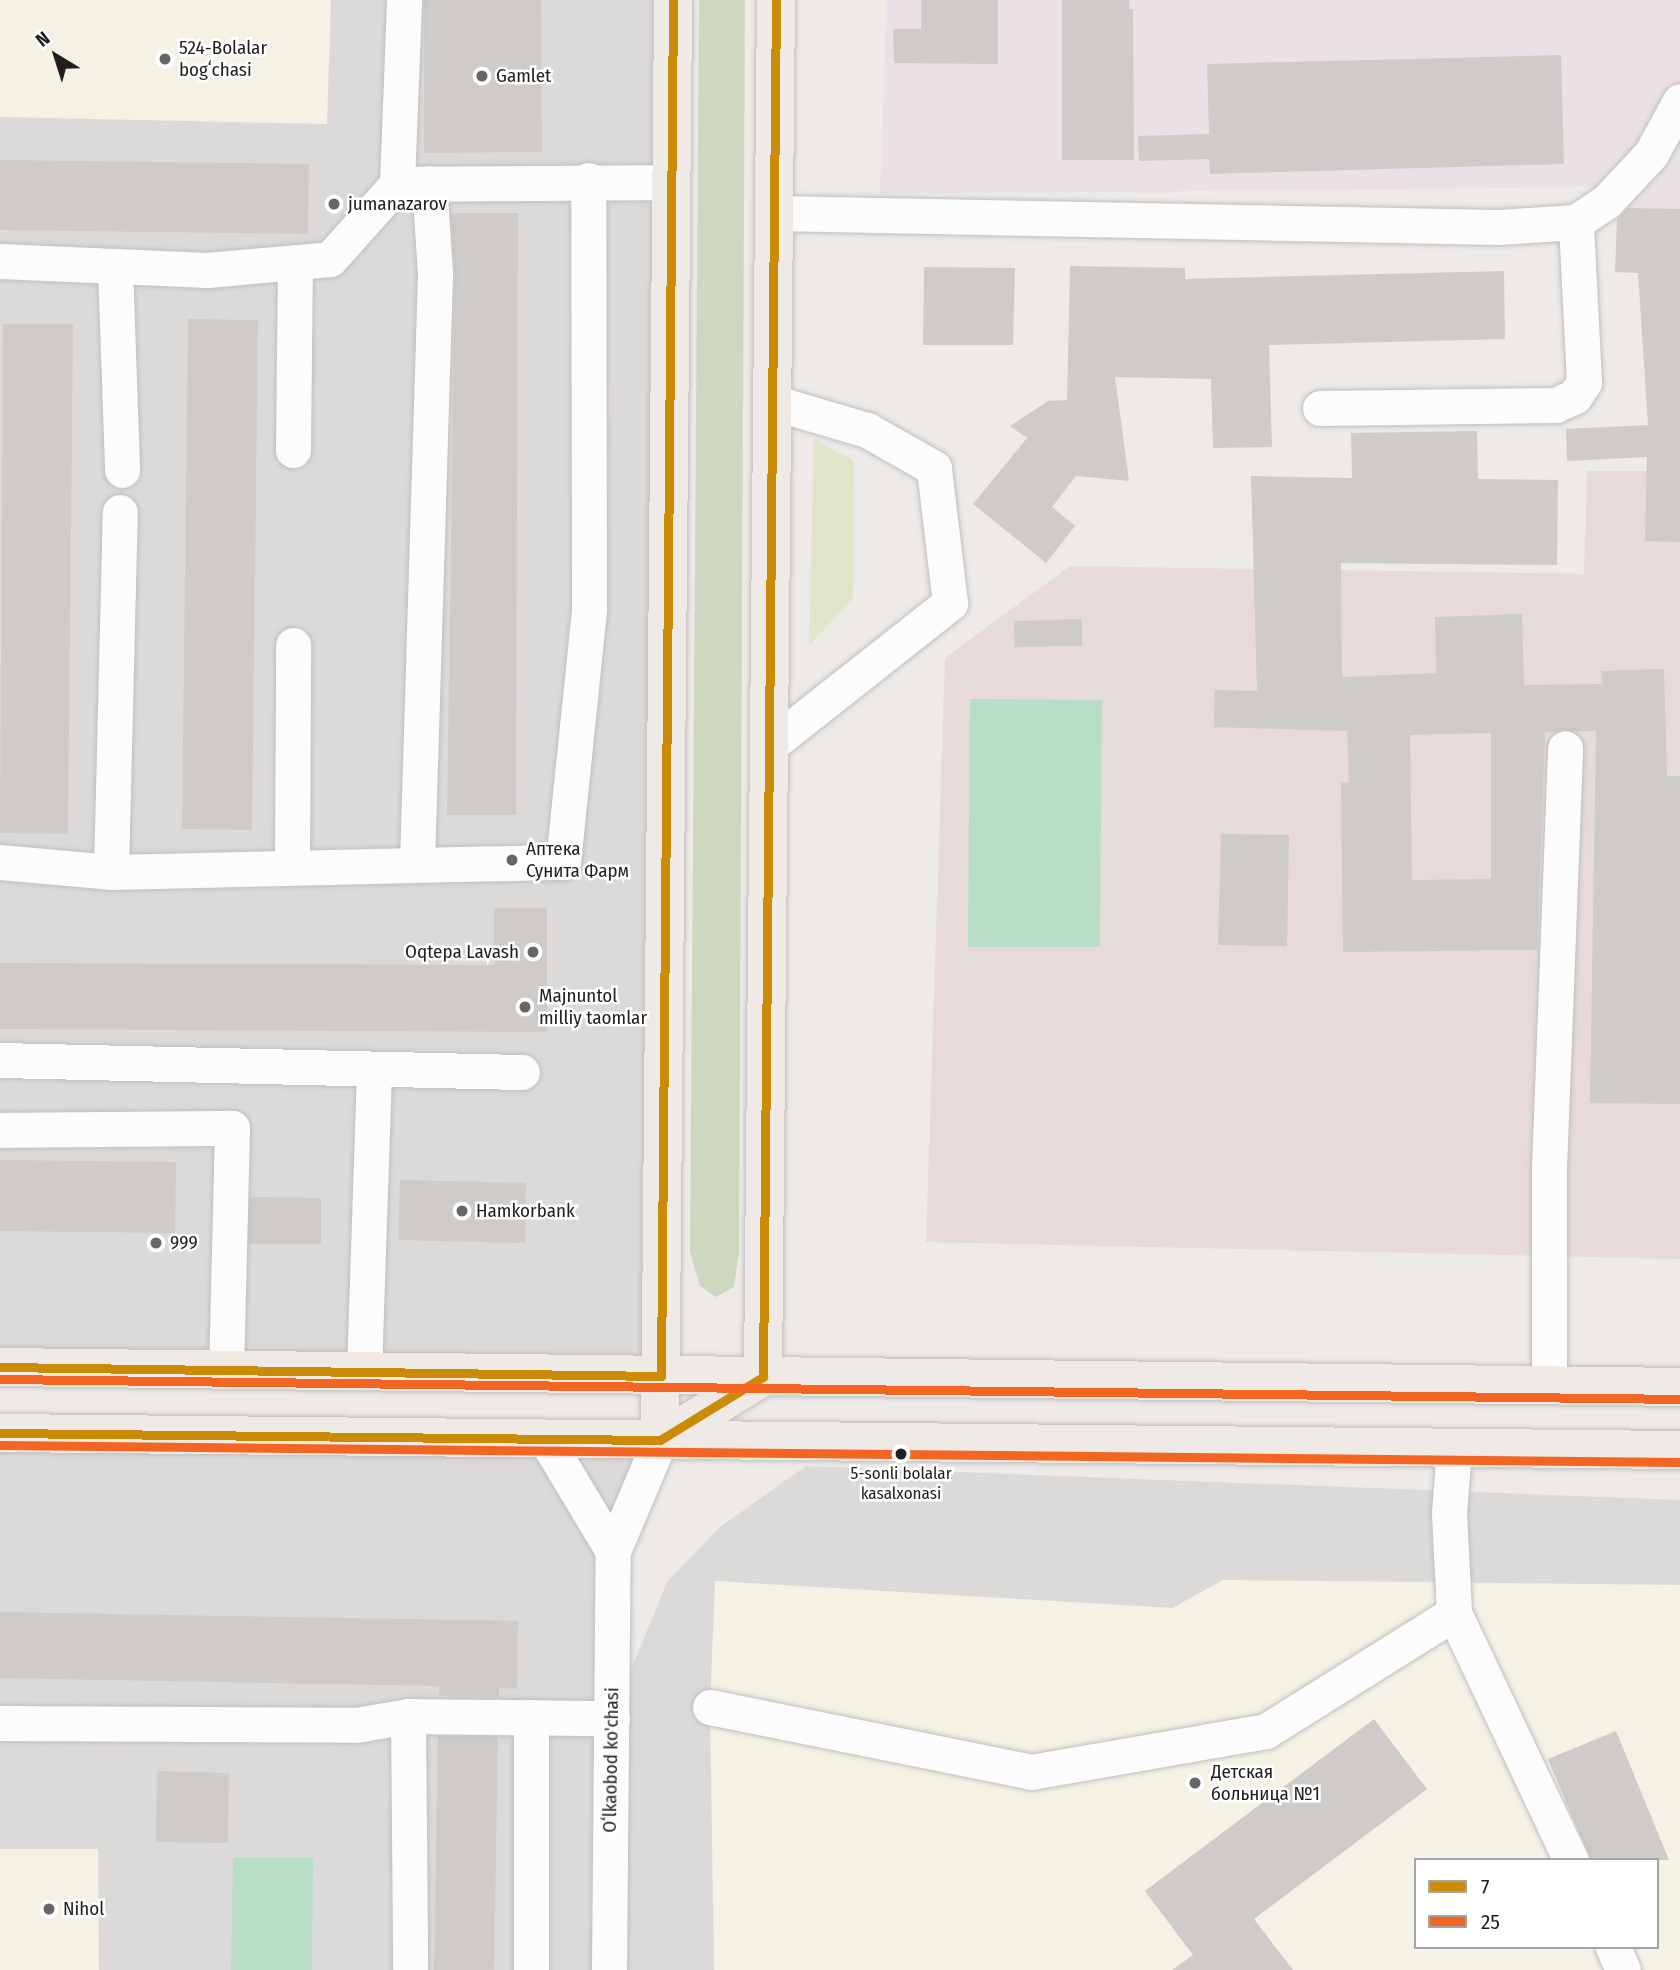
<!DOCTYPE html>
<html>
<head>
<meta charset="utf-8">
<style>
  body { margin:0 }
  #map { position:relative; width:1680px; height:1970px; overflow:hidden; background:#edeae8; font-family:"Fira Sans Condensed",sans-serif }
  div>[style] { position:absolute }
  .residential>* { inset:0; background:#dcdad9 }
  .industrial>* { inset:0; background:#eae1e7 }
  .education>* { inset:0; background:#f5f1e5 }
  .religious>* { inset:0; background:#dbdad9 }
  .military>* { inset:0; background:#e6dbd9 }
  .grass>* { inset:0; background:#dfe6ca }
  .forest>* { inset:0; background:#ced8c0 }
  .pitch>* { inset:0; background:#b8dec7 }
  .building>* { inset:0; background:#cecbc9 }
  .roads { filter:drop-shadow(0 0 2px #c0bfbe) drop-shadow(0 0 2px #c0bfbe) }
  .minor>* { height:35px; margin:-17.5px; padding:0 17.5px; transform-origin:17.5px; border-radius:17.5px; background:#fcfcfc }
  .major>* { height:38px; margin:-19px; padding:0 19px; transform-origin:19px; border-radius:19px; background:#f0eae6 }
  .bus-1>* { height:9px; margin:-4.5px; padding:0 4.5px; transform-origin:4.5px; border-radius:4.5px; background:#cc8b06 }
  .bus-2>* { height:9px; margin:-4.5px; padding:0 4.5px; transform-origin:4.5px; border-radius:4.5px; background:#f26522 }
  .dots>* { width:19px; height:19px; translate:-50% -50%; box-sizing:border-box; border:4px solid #fff; border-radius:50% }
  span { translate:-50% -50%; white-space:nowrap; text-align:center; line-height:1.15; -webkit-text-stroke:5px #fff; paint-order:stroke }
  .bus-label { font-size:17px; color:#1f1f1f }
  .poi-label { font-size:19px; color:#1f1f1f }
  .left { translate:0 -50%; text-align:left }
  .right { translate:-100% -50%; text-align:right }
  .street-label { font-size:19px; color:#1f1f1f }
  .legend { position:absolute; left:1414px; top:1858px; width:245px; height:91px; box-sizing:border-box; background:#fff; border:2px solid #a5a5a5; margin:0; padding:9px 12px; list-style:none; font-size:21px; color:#1f1f1f }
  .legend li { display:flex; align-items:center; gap:14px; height:35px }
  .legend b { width:35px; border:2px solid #a5a5a5 }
  .north { position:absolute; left:21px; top:21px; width:70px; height:70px; -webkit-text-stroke:5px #fff; paint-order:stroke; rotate:322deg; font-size:19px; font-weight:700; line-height:28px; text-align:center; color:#1f1f1f }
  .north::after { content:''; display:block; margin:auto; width:24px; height:32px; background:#1f1f1f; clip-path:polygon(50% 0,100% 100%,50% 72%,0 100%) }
</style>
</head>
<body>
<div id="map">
  <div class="residential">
    <div style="clip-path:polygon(0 0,673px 0,661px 1376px,0 1367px)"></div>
    <div style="clip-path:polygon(evenodd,0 1433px,660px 1440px,613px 1551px,612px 1716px,667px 1582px,720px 1527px,806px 1466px,1680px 1500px,1680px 1970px,0 1970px,0 1433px,1416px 1860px,1657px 1860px,1657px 1947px,1416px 1947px,1416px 1860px)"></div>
  </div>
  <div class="industrial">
    <div style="clip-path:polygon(887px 0,1680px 0,1680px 262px,1595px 187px,880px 194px)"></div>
  </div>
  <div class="education">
    <div style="clip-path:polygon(0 0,331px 0,327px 124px,0 117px)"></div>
    <div style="clip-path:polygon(evenodd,1223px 1580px,1680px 1585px,1680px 1970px,714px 1970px,710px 1707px,715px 1581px,1172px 1608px,1223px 1580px,1416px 1860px,1657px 1860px,1657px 1947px,1416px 1947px,1416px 1860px)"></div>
    <div style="clip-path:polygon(0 1849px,98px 1849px,99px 1970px,0 1970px)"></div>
  </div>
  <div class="religious">
    <div style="clip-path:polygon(371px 275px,424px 277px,411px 573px,358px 571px)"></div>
    <div style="clip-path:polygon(552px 890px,626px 895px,629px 1069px,542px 1073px)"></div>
    <div style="clip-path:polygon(541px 1118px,617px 1119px,614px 1249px,538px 1248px)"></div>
    <div style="clip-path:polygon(973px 1502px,1669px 1510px,1665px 1570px,970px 1567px)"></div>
  </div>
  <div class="military">
    <div style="clip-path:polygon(1587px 471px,1680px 471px,1680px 1259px,926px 1242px,945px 658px,1070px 566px,1584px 574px)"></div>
  </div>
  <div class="grass">
    <div style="clip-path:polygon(814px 439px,854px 461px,853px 599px,809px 645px)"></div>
  </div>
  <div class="forest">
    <div style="clip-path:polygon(699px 0,745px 0,739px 1251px,734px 1287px,716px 1297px,700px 1286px,690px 1252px)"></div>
  </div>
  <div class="pitch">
    <div style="clip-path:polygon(970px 699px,1102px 700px,1100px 947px,968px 947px)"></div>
    <div style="clip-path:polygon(233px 1858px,313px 1858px,312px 1970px,231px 1970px)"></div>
  </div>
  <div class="building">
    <div style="clip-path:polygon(424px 0,541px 0,542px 152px,424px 153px)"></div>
    <div style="clip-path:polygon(921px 0,998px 0,998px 64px,894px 63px,893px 29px,921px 29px)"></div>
    <div style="clip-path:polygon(1062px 0,1129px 0,1129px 9px,1133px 9px,1134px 160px,1062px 160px)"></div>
    <div style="clip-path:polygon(1561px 55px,1564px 164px,1210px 174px,1209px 159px,1139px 161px,1138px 136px,1209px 134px,1207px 64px)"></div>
    <div style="clip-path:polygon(0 160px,309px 164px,308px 234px,0 230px)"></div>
    <div style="clip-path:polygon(1628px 208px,1680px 209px,1680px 542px,1645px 541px,1647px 457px,1567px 461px,1566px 429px,1648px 425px,1638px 273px,1615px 272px,1617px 219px)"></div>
    <div style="clip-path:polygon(451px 213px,518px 213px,516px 815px,447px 815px,455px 274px)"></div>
    <div style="clip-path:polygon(1070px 266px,1185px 268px,1185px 279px,1504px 271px,1505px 339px,1269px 345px,1272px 447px,1213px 448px,1211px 379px,1115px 377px,1129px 481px,1076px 476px,1052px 507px,1075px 526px,1046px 563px,973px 504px,1027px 438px,1010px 426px,1048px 401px,1067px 400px)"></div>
    <div style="clip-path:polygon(924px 267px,1015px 268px,1013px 345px,923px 345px)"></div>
    <div style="clip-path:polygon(188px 319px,258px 320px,252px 830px,182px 829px)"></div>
    <div style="clip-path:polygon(3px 324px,73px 324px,68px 834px,0 833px)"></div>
    <div style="clip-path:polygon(evenodd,1477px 431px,1478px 479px,1558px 480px,1557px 565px,1341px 563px,1342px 677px,1436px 673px,1435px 617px,1522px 614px,1524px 685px,1602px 684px,1601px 671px,1664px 669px,1667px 776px,1680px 776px,1680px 1104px,1590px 1103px,1596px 731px,1545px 732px,1537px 950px,1343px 952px,1341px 783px,1349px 782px,1347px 731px,1214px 727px,1215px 690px,1257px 691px,1251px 476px,1352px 478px,1351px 433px,1477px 431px,1491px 733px,1491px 879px,1412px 880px,1410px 735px,1491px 733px)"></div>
    <div style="clip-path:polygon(1082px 619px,1082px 646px,1015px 647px,1014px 621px)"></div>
    <div style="clip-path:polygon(1221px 834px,1289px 835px,1287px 946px,1218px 945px)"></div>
    <div style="clip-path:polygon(494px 908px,547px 908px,547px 1032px,0 1029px,0 963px,494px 965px)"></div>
    <div style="clip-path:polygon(0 1160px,176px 1162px,175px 1233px,0 1231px)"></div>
    <div style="clip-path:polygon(400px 1180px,526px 1183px,525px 1243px,398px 1240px)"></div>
    <div style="clip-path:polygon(250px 1197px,321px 1198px,321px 1244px,249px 1244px)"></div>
    <div style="clip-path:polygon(0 1612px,518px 1621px,517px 1689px,499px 1688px,499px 1697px,439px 1696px,439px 1686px,0 1678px)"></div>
    <div style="clip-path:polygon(1374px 1719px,1427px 1789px,1254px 1919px,1293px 1970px,1172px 1970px,1193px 1955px,1145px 1891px)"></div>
    <div style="clip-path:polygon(1616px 1731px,1669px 1860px,1591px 1860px,1566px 1802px,1548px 1759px)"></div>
    <div style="clip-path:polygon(438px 1736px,498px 1737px,494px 1970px,434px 1970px)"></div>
    <div style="clip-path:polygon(157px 1771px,229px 1773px,228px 1843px,156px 1842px)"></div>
  </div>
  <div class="roads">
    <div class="minor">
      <div style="left:397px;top:184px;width:184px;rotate:-87.8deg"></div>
      <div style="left:774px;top:213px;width:724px;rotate:1.11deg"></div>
      <div style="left:1498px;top:227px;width:78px;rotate:-3.7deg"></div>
      <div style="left:1576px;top:222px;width:37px;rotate:-34deg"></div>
      <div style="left:1607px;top:201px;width:64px;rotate:-46.9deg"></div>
      <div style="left:1651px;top:154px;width:60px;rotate:-61.3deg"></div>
      <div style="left:0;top:261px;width:207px;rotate:2.5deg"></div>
      <div style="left:207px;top:270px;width:123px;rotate:-5.1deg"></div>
      <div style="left:330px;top:259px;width:101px;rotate:-48.2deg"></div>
      <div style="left:397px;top:184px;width:275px;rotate:-0.4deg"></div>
      <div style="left:115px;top:266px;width:204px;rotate:88deg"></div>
      <div style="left:1320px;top:408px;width:236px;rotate:-0.7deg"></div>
      <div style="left:1556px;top:405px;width:21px;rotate:-25deg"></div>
      <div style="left:1575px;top:396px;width:17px;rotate:-57deg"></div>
      <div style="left:1584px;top:382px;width:160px;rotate:-92.9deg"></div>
      <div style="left:293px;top:450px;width:188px;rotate:-89.4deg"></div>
      <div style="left:769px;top:746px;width:231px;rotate:-38.3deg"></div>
      <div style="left:950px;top:603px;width:136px;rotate:-96.8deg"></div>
      <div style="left:934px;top:468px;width:77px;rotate:-150.4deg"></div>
      <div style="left:867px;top:430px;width:99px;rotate:-163.6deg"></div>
      <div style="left:0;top:862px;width:111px;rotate:5.1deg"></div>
      <div style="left:111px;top:872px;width:452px;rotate:-1.3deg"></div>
      <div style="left:563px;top:862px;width:253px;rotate:-84.1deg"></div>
      <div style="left:589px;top:610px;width:430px;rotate:-90.1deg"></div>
      <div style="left:417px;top:863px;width:590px;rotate:-88.25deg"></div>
      <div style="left:435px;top:273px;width:90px;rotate:-93.8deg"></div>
      <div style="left:292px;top:866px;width:221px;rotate:-89.7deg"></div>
      <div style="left:111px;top:872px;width:360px;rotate:-88.6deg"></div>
      <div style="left:0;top:1060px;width:522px;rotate:1.32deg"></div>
      <div style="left:0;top:1130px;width:232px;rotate:-0.5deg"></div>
      <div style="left:232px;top:1128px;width:242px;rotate:91.4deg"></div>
      <div style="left:364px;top:1372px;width:303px;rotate:-88.1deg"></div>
      <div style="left:1549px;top:1385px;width:217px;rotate:-90deg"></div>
      <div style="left:1549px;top:1168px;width:420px;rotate:-87.8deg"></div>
      <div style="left:545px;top:1438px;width:132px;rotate:59deg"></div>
      <div style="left:1454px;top:1448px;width:65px;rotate:94.4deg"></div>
      <div style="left:1449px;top:1513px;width:100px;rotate:87.1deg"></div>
      <div style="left:1454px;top:1613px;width:273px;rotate:64.7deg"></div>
      <div style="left:710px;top:1707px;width:328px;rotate:11.4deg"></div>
      <div style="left:1031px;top:1772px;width:239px;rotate:-9.9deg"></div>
      <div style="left:1266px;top:1731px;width:222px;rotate:-32.1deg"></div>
      <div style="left:408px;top:1716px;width:254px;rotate:89.5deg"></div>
      <div style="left:0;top:1723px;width:356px;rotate:0.3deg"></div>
      <div style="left:356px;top:1725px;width:53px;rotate:-9.8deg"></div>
      <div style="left:408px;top:1716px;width:204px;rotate:0.6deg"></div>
      <div style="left:1613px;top:1947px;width:25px;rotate:67deg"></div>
      <div style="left:531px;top:1970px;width:253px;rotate:-90deg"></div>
      <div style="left:609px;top:1970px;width:419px;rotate:-89.5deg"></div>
      <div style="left:613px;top:1551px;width:121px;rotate:-67.1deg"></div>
    </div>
    <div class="major">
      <div style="left:0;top:1367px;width:1680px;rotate:0.68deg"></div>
      <div style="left:0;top:1433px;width:1680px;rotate:0.58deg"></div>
      <div style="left:660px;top:1440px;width:121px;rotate:-31.5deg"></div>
      <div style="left:763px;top:1377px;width:1377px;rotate:-89.46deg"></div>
      <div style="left:660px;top:1440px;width:1440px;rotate:-89.48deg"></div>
    </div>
  </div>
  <div class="bus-1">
    <div style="left:0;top:1367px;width:661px;rotate:0.78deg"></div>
    <div style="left:661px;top:1376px;width:1376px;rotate:-89.5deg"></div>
    <div style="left:0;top:1433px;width:660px;rotate:0.61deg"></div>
    <div style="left:660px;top:1440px;width:121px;rotate:-31.5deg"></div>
    <div style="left:763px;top:1377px;width:1377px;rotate:-89.46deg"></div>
  </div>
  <div class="bus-2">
    <div style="left:0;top:1379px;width:1680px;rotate:0.68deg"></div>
    <div style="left:0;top:1445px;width:1680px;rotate:0.58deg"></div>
  </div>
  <div class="dots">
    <div style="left:165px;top:59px;background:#676665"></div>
    <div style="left:482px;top:76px;background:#676665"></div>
    <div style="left:334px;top:204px;background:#676665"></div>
    <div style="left:512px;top:860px;background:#676665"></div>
    <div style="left:533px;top:952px;background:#676665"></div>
    <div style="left:525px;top:1007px;background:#676665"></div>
    <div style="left:462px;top:1211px;background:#676665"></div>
    <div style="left:156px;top:1243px;background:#676665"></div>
    <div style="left:901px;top:1454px;background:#1f1f1f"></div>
    <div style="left:1195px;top:1783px;background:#676665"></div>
    <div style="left:49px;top:1909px;background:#676665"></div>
  </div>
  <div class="bus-label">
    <span style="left:901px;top:1484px">5-sonli bolalar<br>kasalxonasi</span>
  </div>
  <div class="poi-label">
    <span class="left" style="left:179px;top:59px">524-Bolalar<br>bogʻchasi</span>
    <span class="left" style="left:496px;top:76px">Gamlet</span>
    <span class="left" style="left:348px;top:204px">jumanazarov</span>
    <span class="left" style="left:526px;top:860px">Аптека<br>Сунита Фарм</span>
    <span class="right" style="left:519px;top:952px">Oqtepa Lavash</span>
    <span class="left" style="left:539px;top:1007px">Majnuntol<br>milliy taomlar</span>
    <span class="left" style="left:476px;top:1211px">Hamkorbank</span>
    <span class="left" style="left:170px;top:1243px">999</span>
    <span class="left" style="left:1211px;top:1783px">Детская<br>больница №1</span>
    <span class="left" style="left:63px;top:1909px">Nihol</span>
  </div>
  <div class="street-label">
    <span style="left:611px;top:1760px;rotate:-89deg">Oʻlkaobod ko'chasi</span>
  </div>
  <ul class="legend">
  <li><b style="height:9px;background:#cc8b06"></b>7</li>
  <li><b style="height:9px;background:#f26522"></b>25</li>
  </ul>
  <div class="north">N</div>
</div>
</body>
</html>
